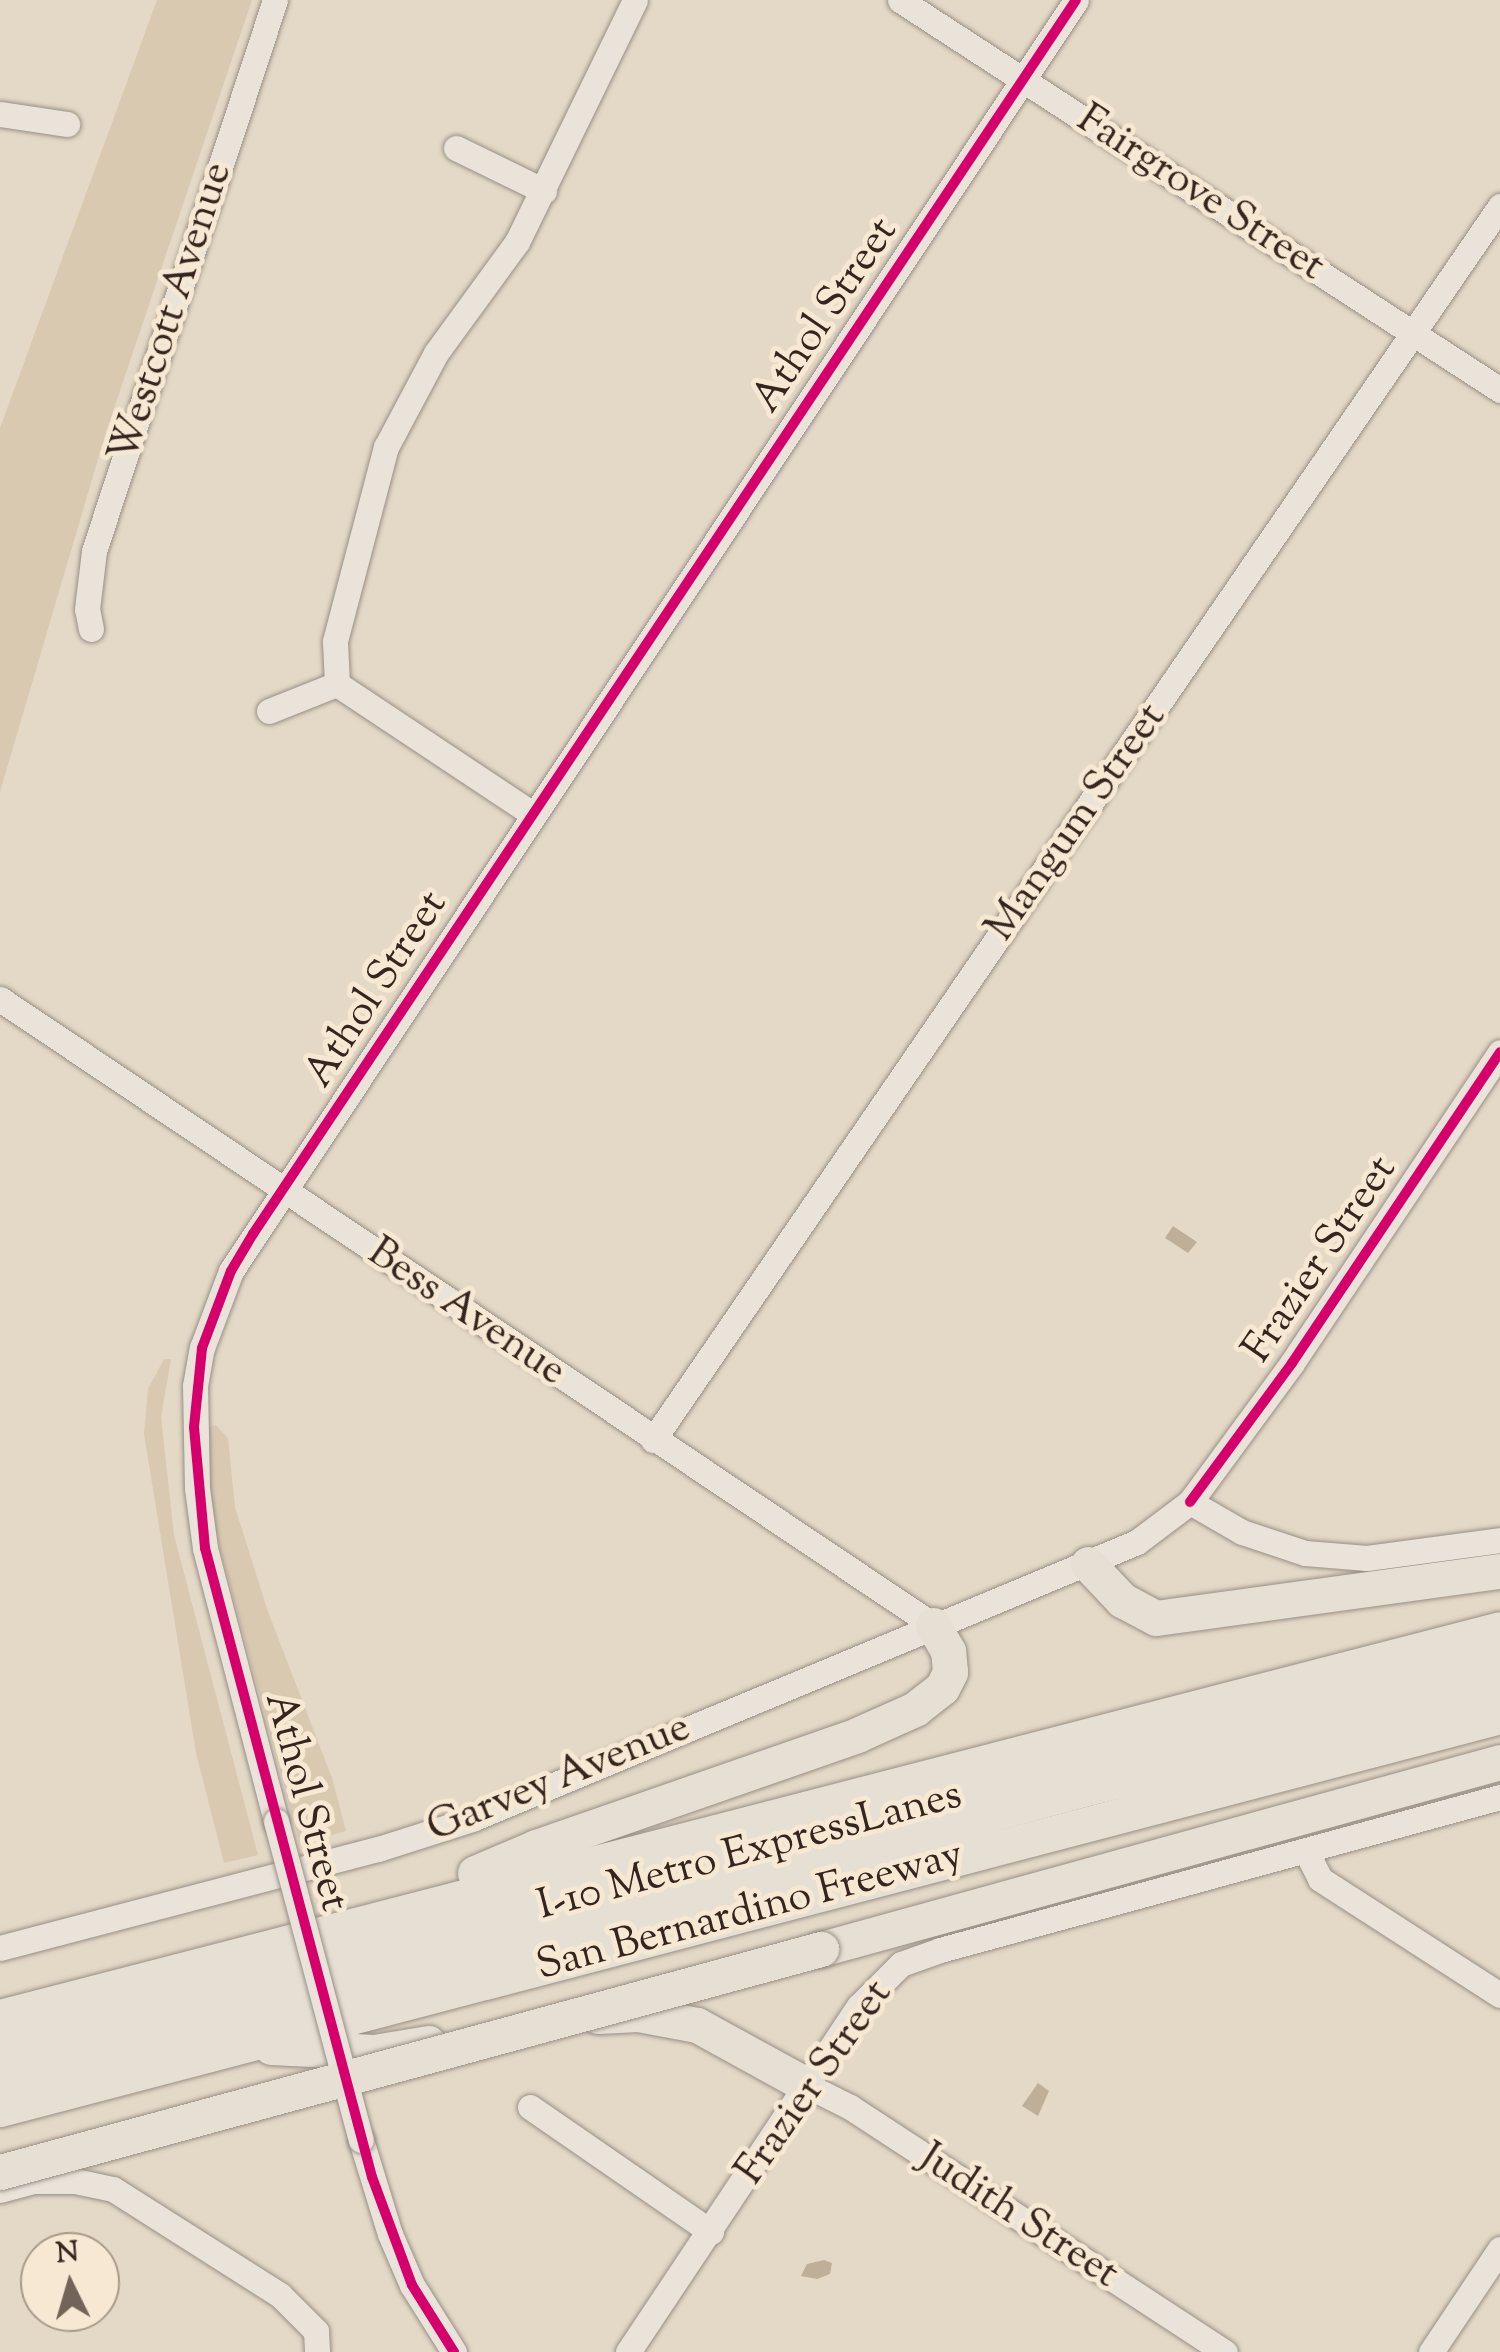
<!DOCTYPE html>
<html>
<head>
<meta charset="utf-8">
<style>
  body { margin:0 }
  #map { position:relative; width:1500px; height:2352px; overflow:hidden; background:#e4d8c6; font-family:"Sorts Mill Goudy",serif }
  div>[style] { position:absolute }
  .green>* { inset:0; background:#dac9b1 }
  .water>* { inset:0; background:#c0af98 }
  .roads { filter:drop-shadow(0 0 2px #988f85) drop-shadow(0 0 2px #988f85) }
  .minor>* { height:25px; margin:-12.5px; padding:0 12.5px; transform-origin:12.5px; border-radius:12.5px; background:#e9e3da }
  .highway>* { height:35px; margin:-17.5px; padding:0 17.5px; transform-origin:17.5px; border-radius:17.5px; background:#e6dfd4 }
  .bridges { filter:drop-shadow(0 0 2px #988f85) drop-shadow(0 0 2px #988f85) }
  .minor-bridge>* { height:25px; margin:-12.5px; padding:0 12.5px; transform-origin:12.5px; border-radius:12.5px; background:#e9e3da }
  .highway-bridge>* { height:35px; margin:-17.5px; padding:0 17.5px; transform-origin:17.5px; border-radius:17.5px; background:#e6dfd4 }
  .cycleway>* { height:10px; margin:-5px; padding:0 5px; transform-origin:5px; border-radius:5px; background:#d6006c }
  span { translate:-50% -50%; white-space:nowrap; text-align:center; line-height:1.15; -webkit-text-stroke:10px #f6e8d2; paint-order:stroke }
  .street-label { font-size:42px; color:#34251e }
  .north { position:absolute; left:20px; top:2232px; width:100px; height:100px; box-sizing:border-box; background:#f6e8d2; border:2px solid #a89a8a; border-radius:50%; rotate:355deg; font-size:28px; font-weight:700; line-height:40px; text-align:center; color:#34251e }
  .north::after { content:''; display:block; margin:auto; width:35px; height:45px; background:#726459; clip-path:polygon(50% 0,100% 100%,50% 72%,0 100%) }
</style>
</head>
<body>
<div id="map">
  <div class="green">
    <div style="clip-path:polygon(157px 0,252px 0,106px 432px,0 792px,0 428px)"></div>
    <div style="clip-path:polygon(164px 1359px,171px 1359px,161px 1417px,174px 1535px,258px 1855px,224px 1863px,196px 1753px,144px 1434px,148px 1389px)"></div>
    <div style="clip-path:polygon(216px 1425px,228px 1438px,235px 1507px,267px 1609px,332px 1778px,346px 1831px,300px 1844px,210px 1511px,207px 1428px)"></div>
  </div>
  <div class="water">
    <div style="clip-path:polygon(1173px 1226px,1197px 1242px,1188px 1253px,1165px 1238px)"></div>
    <div style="clip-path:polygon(1038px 2083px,1049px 2091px,1038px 2116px,1022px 2106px)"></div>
    <div style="clip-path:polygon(824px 2260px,832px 2263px,830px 2274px,817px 2279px,801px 2276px,807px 2264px)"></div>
  </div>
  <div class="roads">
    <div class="minor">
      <div style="left:900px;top:0;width:716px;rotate:33.02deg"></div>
      <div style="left:0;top:114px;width:68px;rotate:8.5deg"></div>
      <div style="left:456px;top:148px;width:98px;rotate:26deg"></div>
      <div style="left:91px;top:629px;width:20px;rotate:-101deg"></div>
      <div style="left:87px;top:609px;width:58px;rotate:-83.1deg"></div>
      <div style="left:94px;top:551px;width:580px;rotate:-71.81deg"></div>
      <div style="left:337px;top:684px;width:235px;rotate:33.6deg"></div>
      <div style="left:269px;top:711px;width:73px;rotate:-21.7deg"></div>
      <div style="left:337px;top:684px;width:43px;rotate:-92.7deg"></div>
      <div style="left:335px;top:641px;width:201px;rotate:-75.3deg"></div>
      <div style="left:386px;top:447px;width:106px;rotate:-62deg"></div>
      <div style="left:436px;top:353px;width:137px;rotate:-53.9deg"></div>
      <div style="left:517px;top:242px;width:269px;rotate:-64deg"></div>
      <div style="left:0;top:999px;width:1124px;rotate:33.86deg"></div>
      <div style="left:653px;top:1440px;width:1497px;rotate:-55.53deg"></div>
      <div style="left:1190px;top:1502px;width:60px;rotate:30deg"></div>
      <div style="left:1242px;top:1532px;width:66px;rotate:18.4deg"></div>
      <div style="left:1305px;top:1553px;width:62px;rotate:4.6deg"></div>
      <div style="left:1367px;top:1558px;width:134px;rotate:-7.7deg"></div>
      <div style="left:276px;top:1821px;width:282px;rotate:-104.6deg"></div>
      <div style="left:205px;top:1548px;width:61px;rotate:-97.6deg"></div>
      <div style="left:197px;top:1488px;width:102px;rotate:-91.1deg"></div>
      <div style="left:195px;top:1386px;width:39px;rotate:-80deg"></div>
      <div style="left:202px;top:1348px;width:82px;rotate:-69.4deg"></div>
      <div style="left:231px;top:1271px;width:1526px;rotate:-56.38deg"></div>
      <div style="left:1306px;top:1851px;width:31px;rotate:63deg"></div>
      <div style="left:1320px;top:1879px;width:214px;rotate:32.8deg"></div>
      <div style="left:0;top:1948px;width:391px;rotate:-14.7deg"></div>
      <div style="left:378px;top:1849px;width:99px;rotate:-17.7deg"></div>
      <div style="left:472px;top:1819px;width:720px;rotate:-22.61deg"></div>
      <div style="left:1137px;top:1542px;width:66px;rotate:-37deg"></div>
      <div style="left:1190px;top:1502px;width:172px;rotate:-53.7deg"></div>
      <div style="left:1292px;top:1363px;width:374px;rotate:-56.2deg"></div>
      <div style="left:808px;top:2086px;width:47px;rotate:26.6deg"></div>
      <div style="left:850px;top:2107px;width:448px;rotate:33.2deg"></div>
      <div style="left:530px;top:2107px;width:220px;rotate:34.6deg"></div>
      <div style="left:361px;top:2140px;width:98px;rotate:72.9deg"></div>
      <div style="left:390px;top:2234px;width:56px;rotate:66.7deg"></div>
      <div style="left:412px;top:2285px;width:79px;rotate:57.9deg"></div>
      <div style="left:0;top:2190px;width:35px;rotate:-15deg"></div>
      <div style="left:34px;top:2181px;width:41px"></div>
      <div style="left:75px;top:2181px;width:39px;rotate:12deg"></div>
      <div style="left:113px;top:2189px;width:198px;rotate:32.4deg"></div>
      <div style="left:280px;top:2295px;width:51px;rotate:45deg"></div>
      <div style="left:316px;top:2331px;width:21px;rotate:87deg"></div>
      <div style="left:628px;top:2352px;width:416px;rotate:-56.3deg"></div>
      <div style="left:859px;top:2006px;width:59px;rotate:-45deg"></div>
      <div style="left:901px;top:1964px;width:41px;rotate:-19.7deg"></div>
      <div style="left:940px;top:1950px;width:581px;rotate:-15.28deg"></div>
      <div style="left:1431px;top:2352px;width:124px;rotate:-56.2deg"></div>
    </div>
    <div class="highway">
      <div style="left:1088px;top:1564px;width:50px;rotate:46.6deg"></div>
      <div style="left:1122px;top:1600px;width:38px;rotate:28deg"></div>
      <div style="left:1156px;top:1618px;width:347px;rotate:-7.8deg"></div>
      <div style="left:475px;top:1873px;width:66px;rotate:-23.1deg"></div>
      <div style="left:536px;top:1847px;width:340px;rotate:-19.2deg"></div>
      <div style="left:857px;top:1735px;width:64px;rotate:-24.1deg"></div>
      <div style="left:915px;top:1709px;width:34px;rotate:-38deg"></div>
      <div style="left:942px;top:1688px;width:18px;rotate:-63deg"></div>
      <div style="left:950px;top:1672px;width:21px;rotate:-95deg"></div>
      <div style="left:948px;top:1651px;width:30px;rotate:-120deg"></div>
      <div style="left:821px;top:1949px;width:704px;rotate:-15.4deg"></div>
      <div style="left:598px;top:2016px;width:40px;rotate:-2.9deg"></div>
      <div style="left:638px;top:2014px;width:60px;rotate:10.6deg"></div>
      <div style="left:697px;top:2025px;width:127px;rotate:28.8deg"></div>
      <div style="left:0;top:2017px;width:1549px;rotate:-14.5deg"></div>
      <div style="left:271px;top:2047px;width:103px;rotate:2.8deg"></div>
      <div style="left:374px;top:2052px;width:55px;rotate:-9.5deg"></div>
      <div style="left:0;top:2049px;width:1551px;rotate:-14.72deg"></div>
      <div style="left:0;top:2079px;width:1129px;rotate:-14.98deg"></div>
      <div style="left:1091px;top:1787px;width:421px;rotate:-13.6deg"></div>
      <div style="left:0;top:2109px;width:1551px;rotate:-14.68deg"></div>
    </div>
  </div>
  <div class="bridges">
    <div class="minor-bridge">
      <div style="left:276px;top:1821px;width:330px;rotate:75.1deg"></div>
    </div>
    <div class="highway-bridge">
      <div style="left:0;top:2172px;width:851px;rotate:-15.2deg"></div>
    </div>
  </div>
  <div class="cycleway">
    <div style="left:1190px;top:1502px;width:172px;rotate:-53.7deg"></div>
    <div style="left:1292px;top:1363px;width:374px;rotate:-56.2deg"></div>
    <div style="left:454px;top:2352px;width:79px;rotate:-122.1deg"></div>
    <div style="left:412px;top:2285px;width:115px;rotate:-110.3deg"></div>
    <div style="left:372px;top:2177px;width:651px;rotate:-104.87deg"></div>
    <div style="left:205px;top:1548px;width:121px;rotate:-95.2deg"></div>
    <div style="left:194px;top:1427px;width:79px;rotate:-84.2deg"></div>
    <div style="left:202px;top:1348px;width:82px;rotate:-69.4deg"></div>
    <div style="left:231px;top:1271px;width:43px;rotate:-59.3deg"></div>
    <div style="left:253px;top:1234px;width:1483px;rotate:-56.3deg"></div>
  </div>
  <div class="street-label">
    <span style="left:1200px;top:194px;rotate:33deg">Fairgrove Street</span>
    <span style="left:172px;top:313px;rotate:-72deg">Westcott Avenue</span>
    <span style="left:826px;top:316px;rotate:-56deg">Athol Street</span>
    <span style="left:1077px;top:823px;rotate:-55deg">Mangum Street</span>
    <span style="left:377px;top:990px;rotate:-57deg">Athol Street</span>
    <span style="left:1321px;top:1260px;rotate:-56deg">Frazier Street</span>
    <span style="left:466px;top:1313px;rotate:34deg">Bess Avenue</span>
    <span style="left:559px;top:1779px;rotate:-22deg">Garvey Avenue</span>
    <span style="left:305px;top:1802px;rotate:75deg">Athol Street</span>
    <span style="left:750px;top:1852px;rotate:-15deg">I-10 Metro ExpressLanes</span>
    <span style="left:750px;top:1912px;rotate:-15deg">San Bernardino Freeway</span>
    <span style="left:815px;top:2083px;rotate:-55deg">Frazier Street</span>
    <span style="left:1018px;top:2217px;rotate:33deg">Judith Street</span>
  </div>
  <div class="north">N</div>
</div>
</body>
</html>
